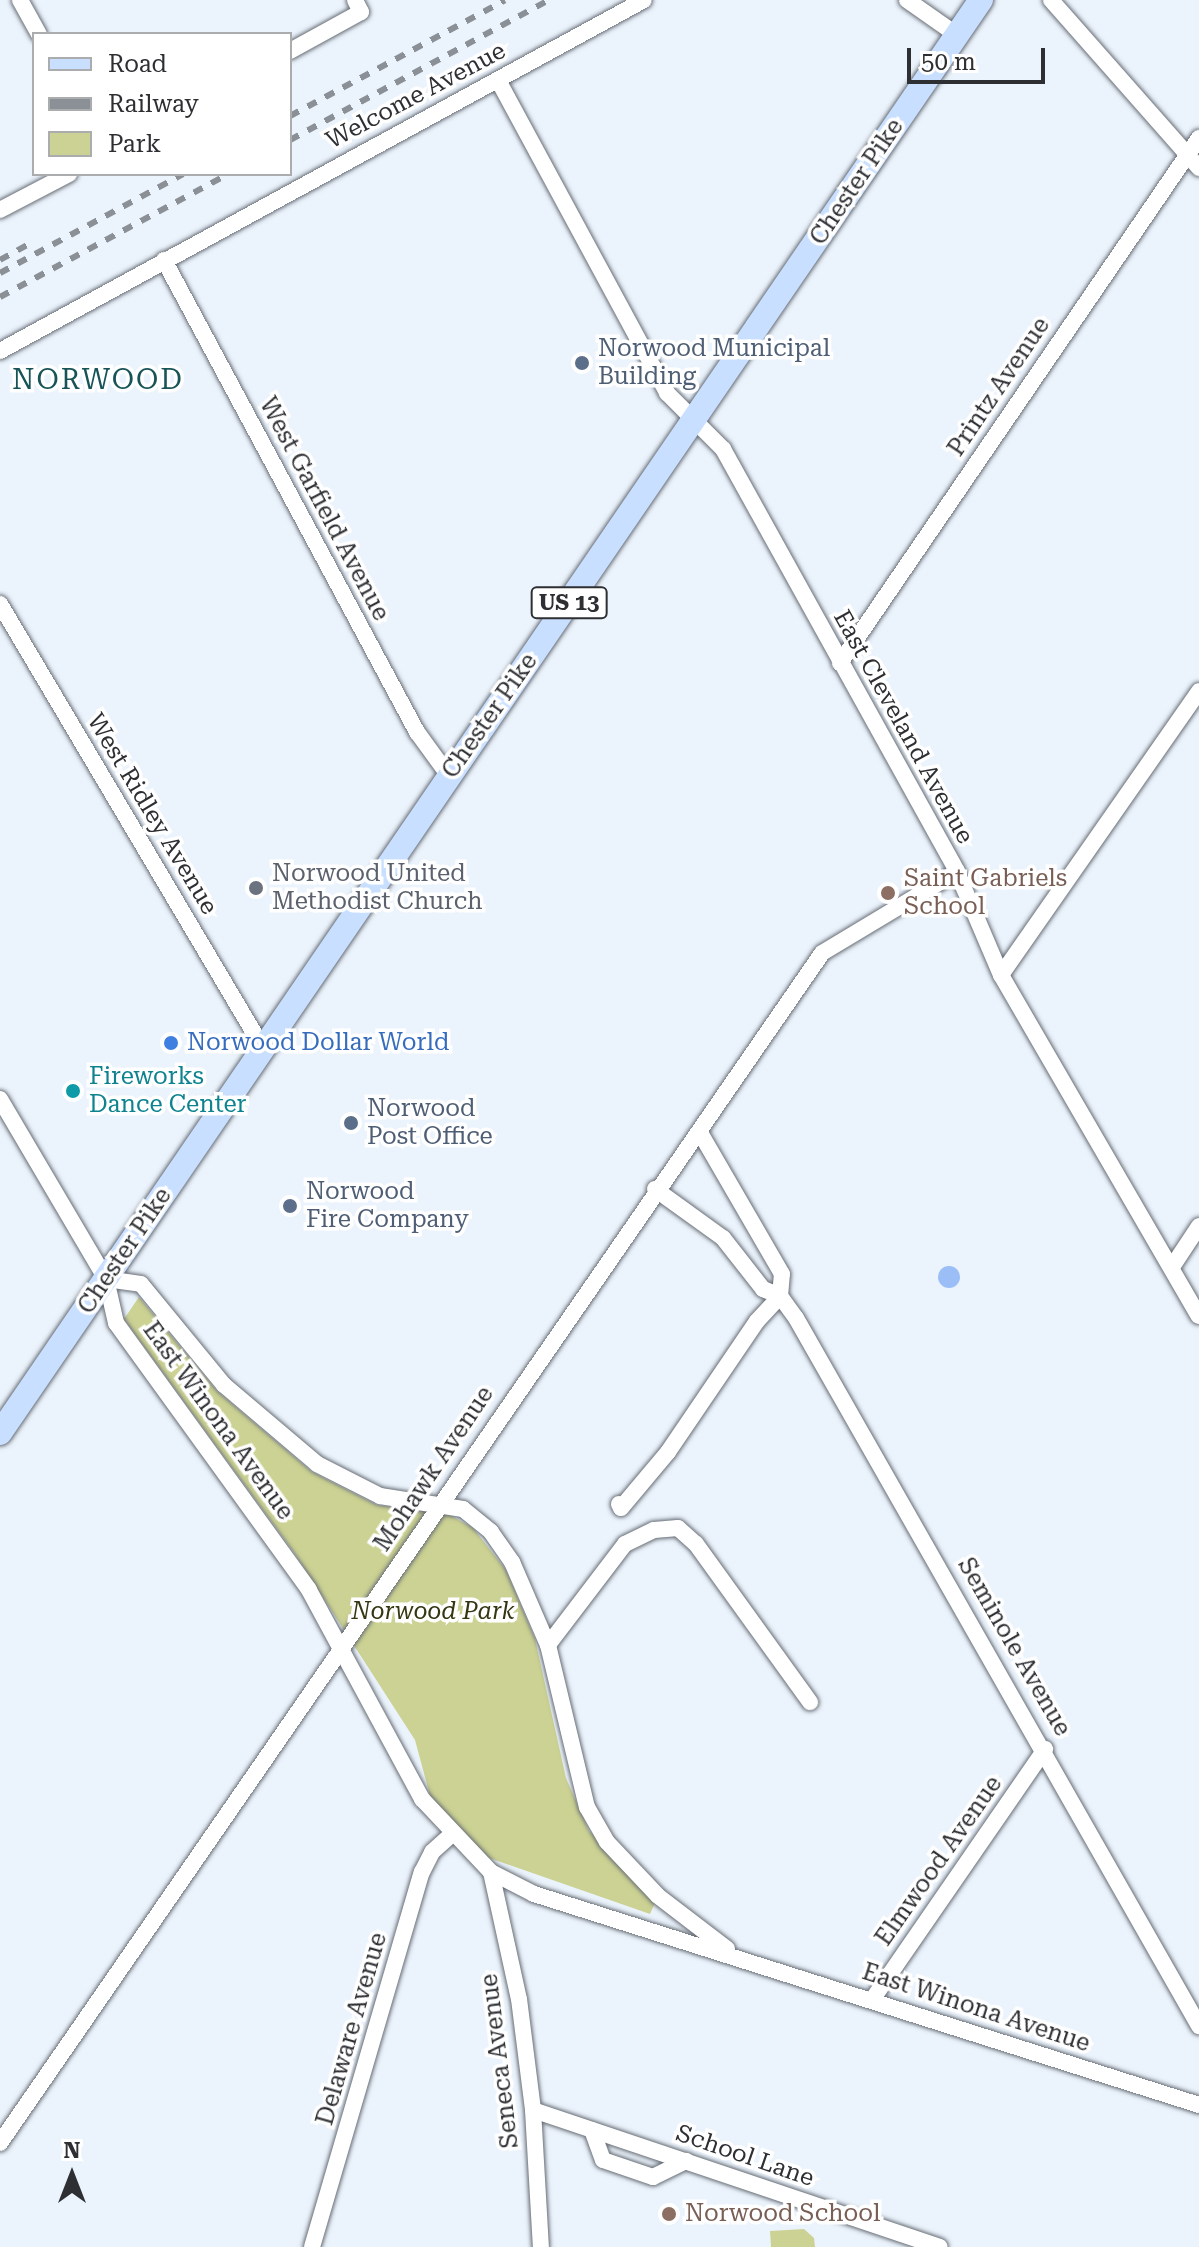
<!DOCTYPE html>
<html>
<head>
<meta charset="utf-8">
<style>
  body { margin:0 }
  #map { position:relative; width:1199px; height:2247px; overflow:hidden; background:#ebf3fc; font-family:"Roboto Serif",serif }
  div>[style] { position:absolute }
  .green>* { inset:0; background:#ccd293 }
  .water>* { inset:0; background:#9bbef7 }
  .round { border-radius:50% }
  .roads { filter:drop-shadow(0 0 2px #676d75) drop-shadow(0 0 2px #676d75) }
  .street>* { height:16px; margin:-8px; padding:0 8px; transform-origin:8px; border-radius:8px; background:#fff }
  .primary>* { height:24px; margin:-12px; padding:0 12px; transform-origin:12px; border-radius:12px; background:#c9dfff }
  .rail>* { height:6px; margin-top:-3px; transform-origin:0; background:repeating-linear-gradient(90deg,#8b9097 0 10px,transparent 0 20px) }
  .dots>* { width:22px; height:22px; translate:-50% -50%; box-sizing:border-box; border:4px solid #fff; border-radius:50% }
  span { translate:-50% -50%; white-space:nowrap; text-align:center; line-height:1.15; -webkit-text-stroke:7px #fff; paint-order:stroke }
  .shield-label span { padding:2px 6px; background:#fff; border:2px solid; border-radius:6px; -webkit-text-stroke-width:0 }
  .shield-label { font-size:22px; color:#2d2f33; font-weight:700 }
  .street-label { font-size:24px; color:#2d2f33 }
  .service-label { font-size:24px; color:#4e5e75 }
  .left { translate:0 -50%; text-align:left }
  .worship-label { font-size:24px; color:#5b616d }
  .education-label { font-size:24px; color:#785e54 }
  .shop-label { font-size:24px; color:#366cbe }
  .culture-label { font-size:24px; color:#0d838f }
  .park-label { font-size:24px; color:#343711; font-style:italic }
  .quarter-label { font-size:28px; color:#175357; letter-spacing:2px }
  .legend { position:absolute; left:32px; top:32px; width:260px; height:144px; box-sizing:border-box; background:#fff; border:2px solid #abacad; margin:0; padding:10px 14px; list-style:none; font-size:24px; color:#2d2f33 }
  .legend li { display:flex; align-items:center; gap:16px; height:40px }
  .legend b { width:40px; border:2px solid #abacad }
  .north { position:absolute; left:32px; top:2135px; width:80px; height:80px; -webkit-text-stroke:6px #fff; paint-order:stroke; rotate:0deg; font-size:22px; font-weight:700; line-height:32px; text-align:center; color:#2d2f33 }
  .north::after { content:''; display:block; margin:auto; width:28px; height:36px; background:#2d2f33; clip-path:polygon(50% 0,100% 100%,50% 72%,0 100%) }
  .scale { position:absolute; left:907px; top:48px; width:138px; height:36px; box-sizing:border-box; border:4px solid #2d2f33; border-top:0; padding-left:10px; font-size:24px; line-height:28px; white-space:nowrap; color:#2d2f33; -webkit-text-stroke:6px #fff; paint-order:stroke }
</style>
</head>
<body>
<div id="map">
  <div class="green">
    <div style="clip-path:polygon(139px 1297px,217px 1391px,312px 1472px,377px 1505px,450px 1515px,473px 1528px,506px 1570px,535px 1639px,566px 1778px,589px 1831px,658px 1896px,650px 1914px,469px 1851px,435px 1814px,415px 1740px,295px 1554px,124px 1319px)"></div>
    <div style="clip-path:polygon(804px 2229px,814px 2238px,815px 2247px,771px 2247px,770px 2231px)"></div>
  </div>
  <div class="water">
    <div class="round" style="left:938px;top:1266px;width:22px;height:22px"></div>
  </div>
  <div class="roads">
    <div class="street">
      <div style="left:20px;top:0;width:39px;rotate:61deg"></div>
      <div style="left:907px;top:0;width:61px;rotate:35deg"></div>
      <div style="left:1051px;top:0;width:224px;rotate:48.6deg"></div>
      <div style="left:290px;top:51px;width:81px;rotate:-28.8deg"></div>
      <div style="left:361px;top:12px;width:13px;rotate:-117deg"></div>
      <div style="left:498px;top:80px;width:356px;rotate:61.6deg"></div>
      <div style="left:667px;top:393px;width:79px;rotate:45deg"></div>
      <div style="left:723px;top:449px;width:483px;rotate:61deg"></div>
      <div style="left:957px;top:872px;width:112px;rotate:66.9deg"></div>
      <div style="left:1001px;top:975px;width:394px;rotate:59.9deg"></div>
      <div style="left:0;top:210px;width:78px;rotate:-27.6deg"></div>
      <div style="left:164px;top:260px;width:536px;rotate:61.81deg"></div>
      <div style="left:417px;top:732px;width:54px;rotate:54deg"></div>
      <div style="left:0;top:351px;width:733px;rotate:-28.59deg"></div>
      <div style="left:0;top:604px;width:516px;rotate:59.36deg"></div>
      <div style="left:840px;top:663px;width:636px;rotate:-55.64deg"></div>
      <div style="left:1001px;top:975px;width:346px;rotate:-55.1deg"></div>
      <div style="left:0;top:1099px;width:209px;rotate:59.5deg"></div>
      <div style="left:106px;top:1279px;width:45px;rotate:77.2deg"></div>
      <div style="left:116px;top:1323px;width:329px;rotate:54.1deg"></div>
      <div style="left:309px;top:1590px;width:238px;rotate:61.6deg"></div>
      <div style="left:422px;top:1799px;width:100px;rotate:46.6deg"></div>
      <div style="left:491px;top:1872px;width:48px;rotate:27.1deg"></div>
      <div style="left:534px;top:1894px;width:698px;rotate:17.6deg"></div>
      <div style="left:655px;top:1189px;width:84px;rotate:35.8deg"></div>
      <div style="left:723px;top:1238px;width:65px;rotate:51.9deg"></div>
      <div style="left:763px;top:1289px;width:18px;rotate:22deg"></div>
      <div style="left:780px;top:1296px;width:27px;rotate:54deg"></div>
      <div style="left:796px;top:1318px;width:815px;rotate:60.35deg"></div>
      <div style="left:1172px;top:1267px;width:49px;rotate:-56.6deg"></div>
      <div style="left:106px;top:1279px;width:35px;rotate:8deg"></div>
      <div style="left:141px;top:1284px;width:131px;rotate:50.6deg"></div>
      <div style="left:224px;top:1385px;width:122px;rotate:40.3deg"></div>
      <div style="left:317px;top:1464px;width:71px;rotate:26.9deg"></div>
      <div style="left:380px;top:1496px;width:84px;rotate:8.9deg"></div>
      <div style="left:463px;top:1509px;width:36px;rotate:39deg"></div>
      <div style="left:491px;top:1532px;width:37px;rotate:55deg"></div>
      <div style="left:512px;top:1562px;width:90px;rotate:66.6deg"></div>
      <div style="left:548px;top:1645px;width:167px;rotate:76.5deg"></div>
      <div style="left:587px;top:1807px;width:40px;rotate:60.3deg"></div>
      <div style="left:607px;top:1842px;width:74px;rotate:46.6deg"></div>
      <div style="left:658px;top:1896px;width:87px;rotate:37.5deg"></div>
      <div style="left:619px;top:1504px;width:4px;rotate:63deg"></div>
      <div style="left:621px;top:1508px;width:73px;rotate:-50deg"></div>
      <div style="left:668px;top:1452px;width:158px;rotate:-55.8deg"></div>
      <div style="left:757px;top:1321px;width:34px;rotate:-47deg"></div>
      <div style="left:780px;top:1296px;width:22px;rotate:-85deg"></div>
      <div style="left:782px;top:1274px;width:165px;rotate:-120.1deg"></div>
      <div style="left:548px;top:1645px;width:127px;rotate:-52.7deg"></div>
      <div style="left:625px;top:1544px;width:32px;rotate:-26deg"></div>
      <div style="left:654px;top:1530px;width:24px;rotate:-5deg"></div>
      <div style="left:678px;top:1528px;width:24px;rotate:42deg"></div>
      <div style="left:696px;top:1544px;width:195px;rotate:54.2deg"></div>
      <div style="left:491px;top:1872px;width:130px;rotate:77.6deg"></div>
      <div style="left:519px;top:1999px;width:112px;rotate:82.8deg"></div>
      <div style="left:533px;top:2110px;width:137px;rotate:86.7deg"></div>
      <div style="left:872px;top:2000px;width:305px;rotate:-55.4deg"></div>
      <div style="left:533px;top:2110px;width:429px;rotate:18.6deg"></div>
      <div style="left:592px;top:2130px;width:32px;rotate:70deg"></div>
      <div style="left:603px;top:2160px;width:53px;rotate:18.8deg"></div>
      <div style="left:653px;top:2177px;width:37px;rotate:-26deg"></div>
      <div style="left:0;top:2143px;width:1446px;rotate:-55.36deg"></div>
      <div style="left:822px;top:953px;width:157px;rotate:-31deg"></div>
      <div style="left:312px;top:2247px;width:391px;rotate:-73.7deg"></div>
      <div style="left:422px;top:1872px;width:22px;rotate:-63deg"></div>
      <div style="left:432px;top:1852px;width:27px;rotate:-42deg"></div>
    </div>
    <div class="primary">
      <div style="left:0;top:1433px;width:1737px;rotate:-55.61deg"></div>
    </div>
  </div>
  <div class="rail">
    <div style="left:290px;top:116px;width:244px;rotate:-28.3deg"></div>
    <div style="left:290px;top:140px;width:294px;rotate:-28.4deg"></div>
    <div style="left:0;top:260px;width:35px;rotate:-29deg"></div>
    <div style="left:0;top:273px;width:208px;rotate:-28.4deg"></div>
    <div style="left:0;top:297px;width:259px;rotate:-28.3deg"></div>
  </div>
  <div class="dots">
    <div style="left:582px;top:363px;background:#5c6f8a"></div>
    <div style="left:256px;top:888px;background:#6b7280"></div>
    <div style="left:888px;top:893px;background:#8d6e63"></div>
    <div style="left:171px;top:1043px;background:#3f7fe0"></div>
    <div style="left:73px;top:1091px;background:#0f9aa8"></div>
    <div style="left:351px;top:1123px;background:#5c6f8a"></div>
    <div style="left:290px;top:1206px;background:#5c6f8a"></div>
    <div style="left:669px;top:2214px;background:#8d6e63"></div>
  </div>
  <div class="shield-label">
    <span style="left:569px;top:603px">US 13</span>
  </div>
  <div class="street-label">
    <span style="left:416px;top:96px;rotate:-28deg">Welcome Avenue</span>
    <span style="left:857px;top:182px;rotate:-56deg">Chester Pike</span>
    <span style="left:999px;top:387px;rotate:-56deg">Printz Avenue</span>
    <span style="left:324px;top:509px;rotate:62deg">West Garfield Avenue</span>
    <span style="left:490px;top:716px;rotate:-55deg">Chester Pike</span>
    <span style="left:903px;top:727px;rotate:61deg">East Cleveland Avenue</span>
    <span style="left:152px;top:814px;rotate:59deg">West Ridley Avenue</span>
    <span style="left:125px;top:1251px;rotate:-56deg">Chester Pike</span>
    <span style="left:218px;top:1421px;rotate:54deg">East Winona Avenue</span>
    <span style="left:434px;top:1469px;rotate:-56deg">Mohawk Avenue</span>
    <span style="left:1014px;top:1647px;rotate:60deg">Seminole Avenue</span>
    <span style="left:939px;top:1861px;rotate:-55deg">Elmwood Avenue</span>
    <span style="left:976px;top:2008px;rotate:18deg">East Winona Avenue</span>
    <span style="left:352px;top:2029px;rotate:-74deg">Delaware Avenue</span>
    <span style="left:500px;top:2061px;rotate:-97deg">Seneca Avenue</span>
    <span style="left:745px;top:2156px;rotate:19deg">School Lane</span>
  </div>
  <div class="service-label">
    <span class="left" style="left:598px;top:363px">Norwood Municipal<br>Building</span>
    <span class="left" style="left:367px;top:1123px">Norwood<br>Post Office</span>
    <span class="left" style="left:306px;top:1206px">Norwood<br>Fire Company</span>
  </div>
  <div class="worship-label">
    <span class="left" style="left:272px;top:888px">Norwood United<br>Methodist Church</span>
  </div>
  <div class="education-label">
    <span class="left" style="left:904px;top:893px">Saint Gabriels<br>School</span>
    <span class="left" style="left:685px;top:2214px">Norwood School</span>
  </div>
  <div class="shop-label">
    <span class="left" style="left:187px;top:1043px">Norwood Dollar World</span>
  </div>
  <div class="culture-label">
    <span class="left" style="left:89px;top:1091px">Fireworks<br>Dance Center</span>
  </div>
  <div class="park-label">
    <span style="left:433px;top:1612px">Norwood Park</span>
  </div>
  <div class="quarter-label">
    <span style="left:98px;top:380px">NORWOOD</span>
  </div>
  <ul class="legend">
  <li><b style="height:10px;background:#c9dfff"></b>Road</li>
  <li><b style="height:10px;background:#8b9097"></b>Railway</li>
  <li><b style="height:22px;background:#ccd293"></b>Park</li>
  </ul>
  <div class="north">N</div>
  <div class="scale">50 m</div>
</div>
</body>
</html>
